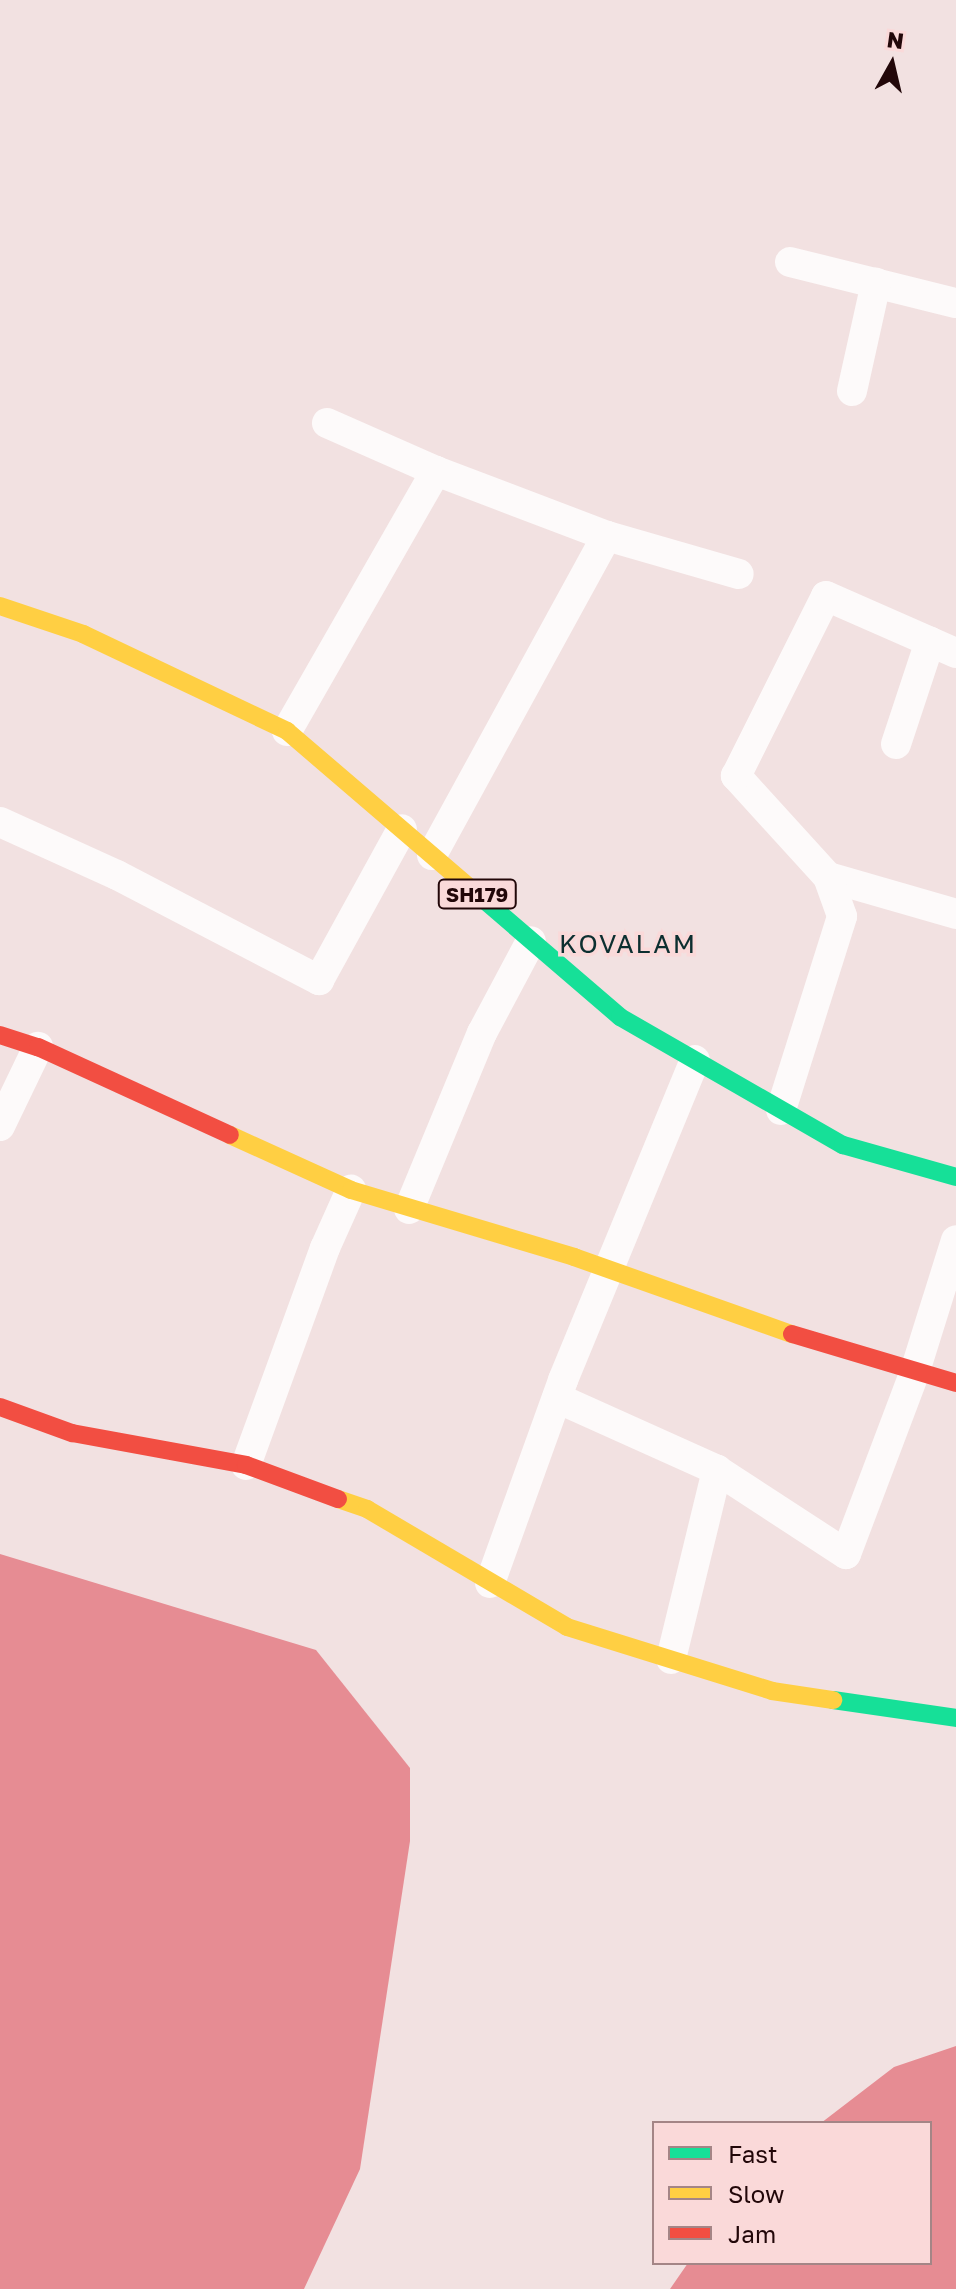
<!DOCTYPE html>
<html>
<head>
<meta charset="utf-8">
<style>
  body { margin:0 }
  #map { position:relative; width:956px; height:2289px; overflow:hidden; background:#f2e1e1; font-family:"Golos Text",sans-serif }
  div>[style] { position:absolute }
  .water>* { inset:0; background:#e68c93 }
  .street>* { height:30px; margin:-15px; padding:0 15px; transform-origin:15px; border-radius:15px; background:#fdfafa }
  .fast>* { height:18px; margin:-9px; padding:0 9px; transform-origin:9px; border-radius:9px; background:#16e098 }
  .slow>* { height:18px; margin:-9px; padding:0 9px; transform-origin:9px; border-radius:9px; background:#ffcf43 }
  .jam>* { height:18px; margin:-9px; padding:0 9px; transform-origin:9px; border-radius:9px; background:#f24e42 }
  span { translate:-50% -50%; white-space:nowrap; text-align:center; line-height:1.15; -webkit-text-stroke:7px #fad9d9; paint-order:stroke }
  .shield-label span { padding:2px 6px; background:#fad9d9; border:2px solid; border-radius:6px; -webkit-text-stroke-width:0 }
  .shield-label { font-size:20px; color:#220709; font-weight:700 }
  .quarter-label { font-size:26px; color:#0c2f30; letter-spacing:2px }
  .legend { position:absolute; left:652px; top:2121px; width:280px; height:144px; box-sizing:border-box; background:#fad9d9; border:2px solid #a48586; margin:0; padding:10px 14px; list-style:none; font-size:24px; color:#220709 }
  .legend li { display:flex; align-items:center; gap:16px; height:40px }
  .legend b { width:40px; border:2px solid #a48586 }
  .north { position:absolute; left:852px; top:24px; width:80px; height:80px; -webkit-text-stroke:6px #fad9d9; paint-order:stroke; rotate:8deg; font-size:22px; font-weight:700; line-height:32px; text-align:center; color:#220709 }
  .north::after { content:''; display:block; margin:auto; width:28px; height:36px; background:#220709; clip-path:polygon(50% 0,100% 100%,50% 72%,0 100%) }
</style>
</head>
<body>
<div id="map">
  <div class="water">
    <div style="clip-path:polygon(0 1554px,316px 1650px,410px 1768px,410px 1841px,360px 2169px,304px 2289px,0 2289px)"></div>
    <div style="clip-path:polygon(956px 2046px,956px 2289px,670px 2289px,688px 2263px,930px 2263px,930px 2123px,821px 2123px,894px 2067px)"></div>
  </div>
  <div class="street">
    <div style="left:790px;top:262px;width:171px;rotate:13.9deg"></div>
    <div style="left:852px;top:391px;width:111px;rotate:-77.5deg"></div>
    <div style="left:327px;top:423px;width:119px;rotate:23.8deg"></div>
    <div style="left:436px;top:471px;width:183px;rotate:20.8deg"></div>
    <div style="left:607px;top:536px;width:137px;rotate:16.1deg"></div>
    <div style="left:287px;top:731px;width:300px;rotate:-60.2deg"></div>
    <div style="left:896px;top:744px;width:108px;rotate:-71.7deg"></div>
    <div style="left:0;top:822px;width:128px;rotate:24.4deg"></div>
    <div style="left:117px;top:875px;width:228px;rotate:27.5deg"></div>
    <div style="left:319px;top:980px;width:172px;rotate:-61.2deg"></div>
    <div style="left:432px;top:855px;width:364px;rotate:-61.3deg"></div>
    <div style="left:828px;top:877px;width:133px;rotate:16.1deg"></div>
    <div style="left:781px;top:1110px;width:203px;rotate:-72.5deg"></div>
    <div style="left:842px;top:916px;width:41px;rotate:-109.7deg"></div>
    <div style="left:828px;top:877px;width:137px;rotate:-132.3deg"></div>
    <div style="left:736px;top:776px;width:201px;rotate:-63.4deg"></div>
    <div style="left:826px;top:596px;width:142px;rotate:23.7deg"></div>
    <div style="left:0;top:1126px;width:88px;rotate:-64.3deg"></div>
    <div style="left:409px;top:1209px;width:191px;rotate:-67.5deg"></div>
    <div style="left:482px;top:1033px;width:104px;rotate:-62deg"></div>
    <div style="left:557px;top:1398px;width:175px;rotate:24.2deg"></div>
    <div style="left:717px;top:1470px;width:154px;rotate:33.1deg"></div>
    <div style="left:846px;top:1554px;width:196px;rotate:-69.3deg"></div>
    <div style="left:915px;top:1371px;width:137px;rotate:-72.6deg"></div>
    <div style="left:246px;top:1465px;width:231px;rotate:-70deg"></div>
    <div style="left:325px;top:1248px;width:64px;rotate:-65.9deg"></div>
    <div style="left:490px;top:1583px;width:216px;rotate:-70.2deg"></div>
    <div style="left:563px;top:1380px;width:346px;rotate:-67.6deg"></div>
    <div style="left:671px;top:1659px;width:195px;rotate:-76.3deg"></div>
  </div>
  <div class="fast">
    <div style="left:476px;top:893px;width:190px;rotate:40.7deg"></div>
    <div style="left:620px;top:1017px;width:257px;rotate:29.9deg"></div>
    <div style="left:843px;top:1145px;width:117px;rotate:15.8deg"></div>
    <div style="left:833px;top:1700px;width:124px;rotate:8.3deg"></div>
  </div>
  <div class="slow">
    <div style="left:0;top:606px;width:88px;rotate:18.6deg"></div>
    <div style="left:83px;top:634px;width:226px;rotate:25.4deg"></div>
    <div style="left:287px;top:731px;width:249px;rotate:40.6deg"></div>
    <div style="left:230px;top:1135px;width:133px;rotate:24.4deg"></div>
    <div style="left:351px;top:1190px;width:233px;rotate:16.7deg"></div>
    <div style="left:574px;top:1257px;width:231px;rotate:19.5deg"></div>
    <div style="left:338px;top:1499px;width:31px;rotate:19deg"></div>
    <div style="left:367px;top:1509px;width:232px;rotate:30.5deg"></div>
    <div style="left:567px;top:1627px;width:215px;rotate:17.3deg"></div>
    <div style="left:772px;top:1691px;width:62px;rotate:8.4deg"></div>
  </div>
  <div class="jam">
    <div style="left:0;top:1035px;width:40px;rotate:18deg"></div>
    <div style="left:38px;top:1047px;width:211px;rotate:24.6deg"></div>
    <div style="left:792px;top:1334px;width:171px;rotate:16.6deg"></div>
    <div style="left:0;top:1407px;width:77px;rotate:19.9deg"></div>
    <div style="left:72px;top:1433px;width:177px;rotate:10.4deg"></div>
    <div style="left:246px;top:1465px;width:98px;rotate:20.3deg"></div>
  </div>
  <div class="shield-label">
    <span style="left:477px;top:894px">SH179</span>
  </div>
  <div class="quarter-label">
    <span style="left:628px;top:944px">KOVALAM</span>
  </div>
  <ul class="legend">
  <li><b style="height:10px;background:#16e098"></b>Fast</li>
  <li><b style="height:10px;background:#ffcf43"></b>Slow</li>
  <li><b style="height:10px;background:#f24e42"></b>Jam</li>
  </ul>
  <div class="north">N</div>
</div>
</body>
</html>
